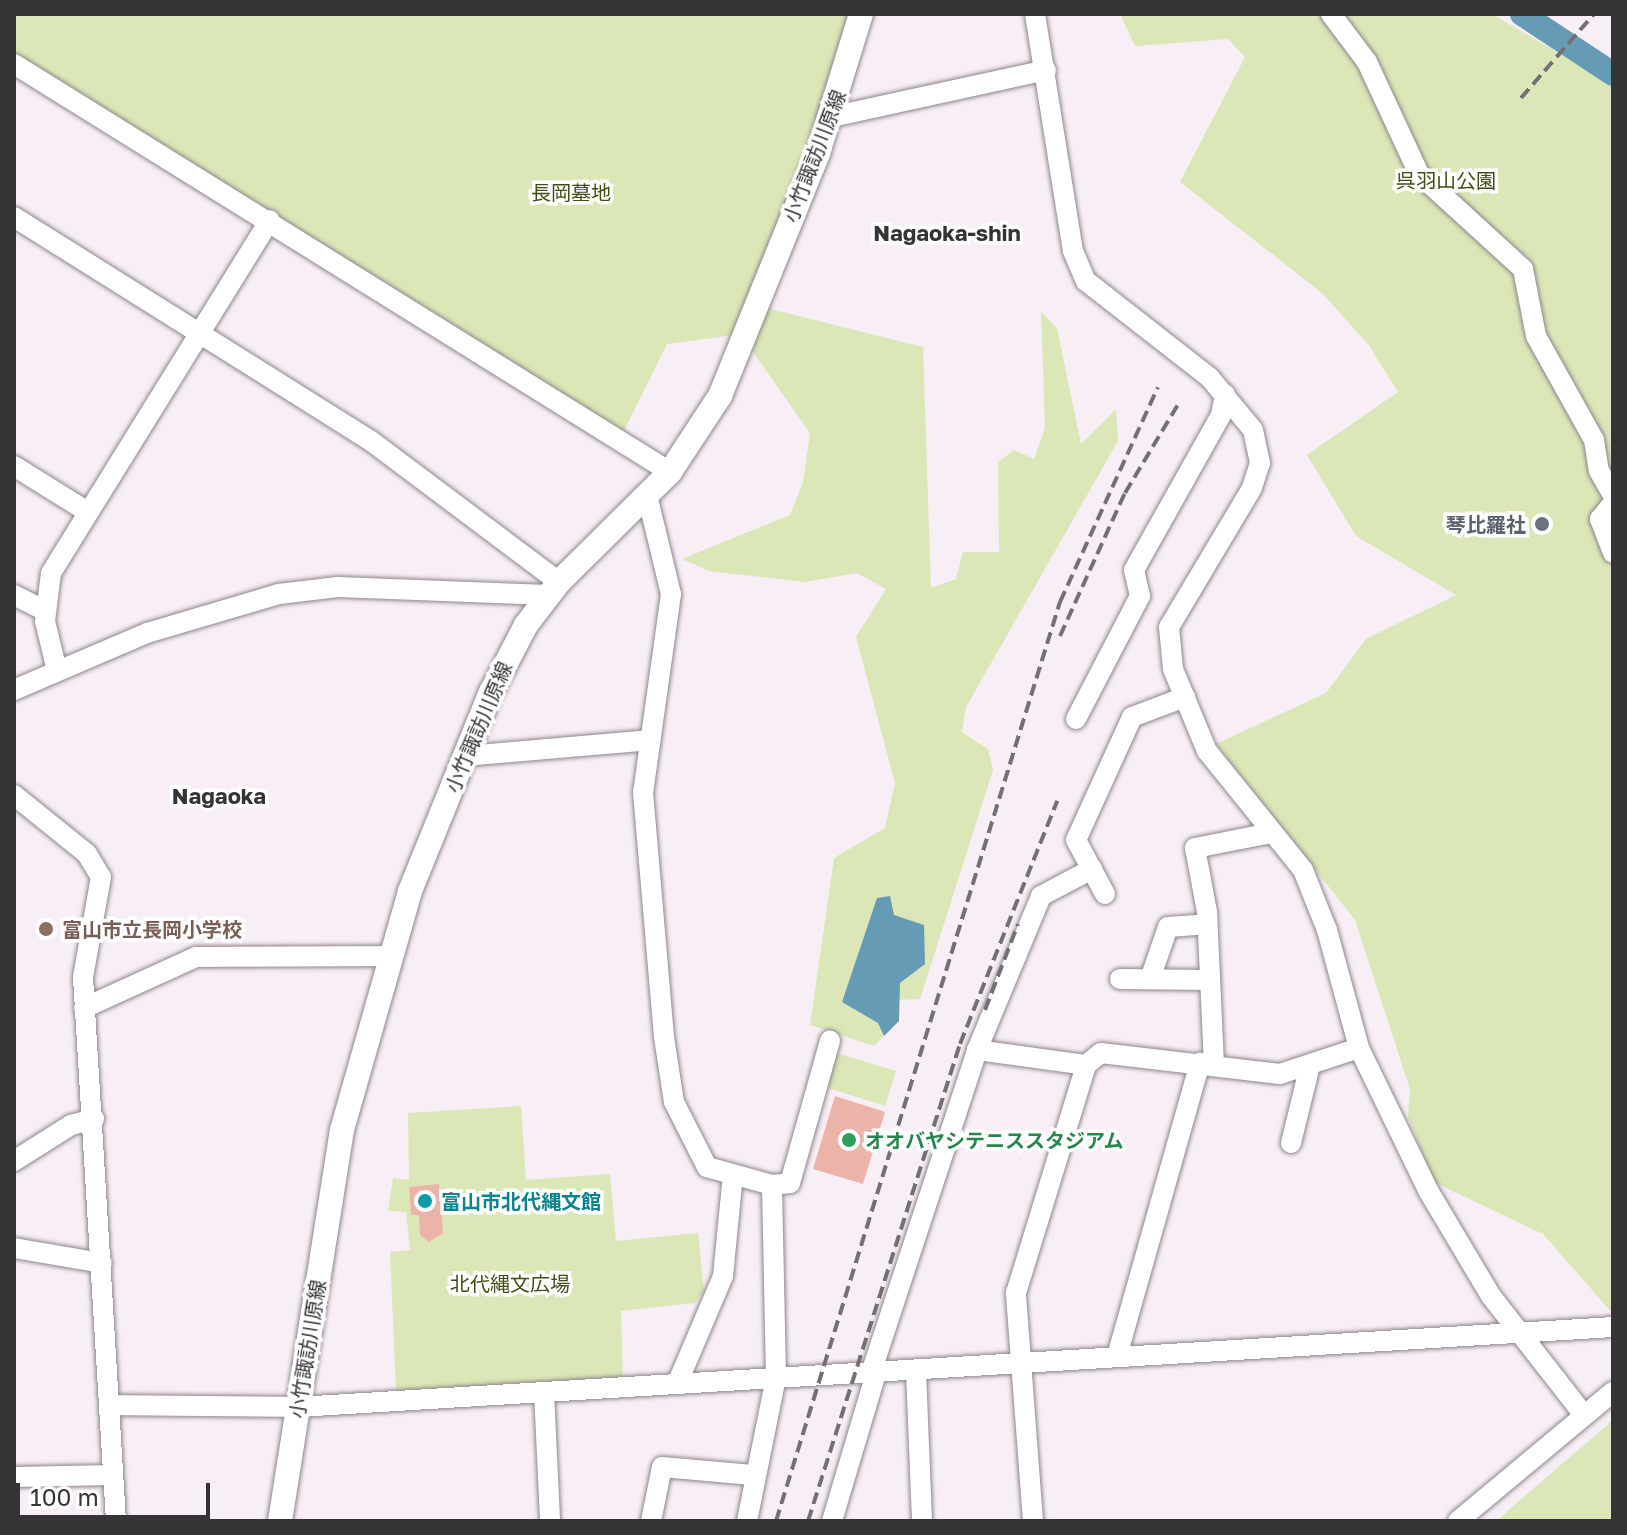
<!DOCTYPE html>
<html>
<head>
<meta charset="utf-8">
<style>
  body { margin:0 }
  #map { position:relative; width:1627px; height:1535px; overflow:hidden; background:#f7eef6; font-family:"Golos Text","Noto Sans JP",sans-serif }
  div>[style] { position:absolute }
  .green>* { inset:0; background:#dbe7b7 }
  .water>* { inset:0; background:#669bb5 }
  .river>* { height:24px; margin:-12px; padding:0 12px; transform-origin:12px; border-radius:12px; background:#669bb5 }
  .building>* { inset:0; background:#ecb4a8 }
  .roads { filter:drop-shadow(0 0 2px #8e858d) drop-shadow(0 0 2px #8e858d) }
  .minor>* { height:20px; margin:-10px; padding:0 10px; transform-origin:10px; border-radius:10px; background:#fff }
  .major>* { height:24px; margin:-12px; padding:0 12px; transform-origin:12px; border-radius:12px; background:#fff }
  .rail>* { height:4px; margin-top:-2px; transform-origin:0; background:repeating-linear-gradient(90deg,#746f74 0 12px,transparent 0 18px) }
  .dots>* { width:22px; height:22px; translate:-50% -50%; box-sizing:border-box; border:4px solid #fff; border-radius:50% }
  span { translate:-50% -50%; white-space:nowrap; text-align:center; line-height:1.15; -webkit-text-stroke:7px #fff; paint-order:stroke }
  .street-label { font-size:20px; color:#363336 }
  .park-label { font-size:20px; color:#434d16 }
  .worship-label { font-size:20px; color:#5b616d; font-weight:700 }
  .right { translate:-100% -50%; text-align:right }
  .education-label { font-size:20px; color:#785e54; font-weight:700 }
  .left { translate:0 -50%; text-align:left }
  .leisure-label { font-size:20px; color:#27864d; font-weight:700 }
  .culture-label { font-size:20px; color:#0d838f; font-weight:700 }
  .neighbourhood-label { font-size:22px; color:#363336; font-weight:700 }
  .frame { position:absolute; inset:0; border:16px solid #363336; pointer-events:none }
  .scale { position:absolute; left:16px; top:1483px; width:194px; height:36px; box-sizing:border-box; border:4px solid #363336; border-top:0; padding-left:10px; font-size:24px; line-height:28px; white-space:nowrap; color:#363336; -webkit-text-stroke:6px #fff; paint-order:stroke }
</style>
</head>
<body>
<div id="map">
  <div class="green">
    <div style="clip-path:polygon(14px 14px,852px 14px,815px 136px,735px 335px,667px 344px,622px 435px,14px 57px)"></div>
    <div style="clip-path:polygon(1120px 14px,1492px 14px,1613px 85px,1613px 1314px,1543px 1234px,1434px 1182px,1408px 1117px,1410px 1089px,1355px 920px,1216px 744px,1326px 693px,1366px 639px,1456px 595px,1356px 536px,1307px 455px,1398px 392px,1368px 344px,1322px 293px,1180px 182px,1245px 57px,1228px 39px,1135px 46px)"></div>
    <div style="clip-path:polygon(767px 308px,923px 347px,931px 588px,956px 579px,963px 552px,999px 552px,998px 462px,1014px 450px,1034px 459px,1045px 428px,1041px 312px,1057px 328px,1081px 444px,1116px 409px,1118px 441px,966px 707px,962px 732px,988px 749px,993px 770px,920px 999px,897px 1000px,900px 983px,861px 949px,842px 1001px,879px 1023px,884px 1036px,874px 1046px,810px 1025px,834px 858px,885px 828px,895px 783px,856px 637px,886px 589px,857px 573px,805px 582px,709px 571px,682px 559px,790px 515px,803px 482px,810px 433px,751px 349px)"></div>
    <div style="clip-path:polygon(836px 1053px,896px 1071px,885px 1106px,825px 1087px)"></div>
    <div style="clip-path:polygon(521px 1106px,526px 1180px,610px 1174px,616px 1241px,698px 1233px,704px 1291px,695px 1303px,621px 1311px,623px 1380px,396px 1393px,390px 1252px,410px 1250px,406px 1212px,388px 1211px,393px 1178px,409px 1180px,408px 1113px)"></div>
    <div style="clip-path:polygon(1613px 1420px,1613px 1521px,1497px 1521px,1511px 1508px)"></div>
  </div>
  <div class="water">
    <div style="clip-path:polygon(890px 896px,894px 915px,924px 925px,925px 964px,900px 983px,899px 1021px,884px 1036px,878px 1023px,842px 1002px,877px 898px)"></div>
  </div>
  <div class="river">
    <div style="left:1522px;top:14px;width:109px;rotate:33.4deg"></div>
  </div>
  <div class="building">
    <div style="clip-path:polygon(835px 1096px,885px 1112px,863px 1184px,813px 1169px)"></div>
    <div style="clip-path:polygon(439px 1184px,443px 1233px,429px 1242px,420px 1235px,419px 1215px,411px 1215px,409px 1187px)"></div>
  </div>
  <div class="roads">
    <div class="minor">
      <div style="left:1035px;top:14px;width:240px;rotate:80.9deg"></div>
      <div style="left:1073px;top:251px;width:33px;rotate:67deg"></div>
      <div style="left:1086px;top:281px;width:157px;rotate:38deg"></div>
      <div style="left:1210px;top:378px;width:67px;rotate:50.4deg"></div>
      <div style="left:1253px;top:430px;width:34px;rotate:78deg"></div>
      <div style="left:1260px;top:463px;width:26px;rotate:108deg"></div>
      <div style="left:1252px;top:488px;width:162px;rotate:120.8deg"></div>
      <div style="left:1169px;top:627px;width:42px;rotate:84.6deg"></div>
      <div style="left:1173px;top:669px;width:89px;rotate:67.5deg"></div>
      <div style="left:1207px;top:751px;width:153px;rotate:51.1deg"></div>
      <div style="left:1303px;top:870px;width:65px;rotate:68.2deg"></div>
      <div style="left:1327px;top:930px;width:122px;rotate:74.8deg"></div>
      <div style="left:1359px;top:1048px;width:160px;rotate:64.1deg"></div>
      <div style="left:1429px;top:1192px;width:121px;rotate:59.2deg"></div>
      <div style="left:1491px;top:1296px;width:151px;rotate:52deg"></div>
      <div style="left:1331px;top:14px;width:60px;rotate:53.1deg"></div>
      <div style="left:1367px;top:62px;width:123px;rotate:65.1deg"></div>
      <div style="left:1419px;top:174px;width:141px;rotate:42.4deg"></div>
      <div style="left:1523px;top:269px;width:68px;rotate:79deg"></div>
      <div style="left:1536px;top:336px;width:119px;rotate:60.9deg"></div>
      <div style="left:1594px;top:440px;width:31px;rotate:81deg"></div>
      <div style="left:1599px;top:471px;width:28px;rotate:60deg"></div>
      <div style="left:14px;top:64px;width:773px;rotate:31.88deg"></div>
      <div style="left:831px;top:117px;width:220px;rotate:-12.3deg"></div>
      <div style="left:14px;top:217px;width:421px;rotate:32.1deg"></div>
      <div style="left:371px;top:441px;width:235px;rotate:36.9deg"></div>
      <div style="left:14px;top:466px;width:87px;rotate:31.9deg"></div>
      <div style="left:647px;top:495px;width:102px;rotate:76.4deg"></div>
      <div style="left:671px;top:594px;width:200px;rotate:98deg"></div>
      <div style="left:643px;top:792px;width:246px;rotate:85.1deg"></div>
      <div style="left:664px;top:1037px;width:66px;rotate:81.3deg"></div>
      <div style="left:674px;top:1102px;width:73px;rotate:63.1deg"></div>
      <div style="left:707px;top:1167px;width:67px;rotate:15.5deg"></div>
      <div style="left:772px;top:1185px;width:18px;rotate:-6deg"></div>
      <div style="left:790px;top:1183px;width:148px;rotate:-74.3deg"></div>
      <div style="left:1613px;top:503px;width:21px;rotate:129deg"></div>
      <div style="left:1600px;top:519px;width:36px;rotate:69deg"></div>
      <div style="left:14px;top:595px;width:35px;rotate:27deg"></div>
      <div style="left:57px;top:671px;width:51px;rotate:-103.5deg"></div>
      <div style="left:45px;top:621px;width:48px;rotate:-82.9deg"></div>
      <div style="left:51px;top:573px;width:415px;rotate:-58.2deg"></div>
      <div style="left:14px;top:690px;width:145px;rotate:-23.2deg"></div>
      <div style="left:147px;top:633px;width:138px;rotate:-16.5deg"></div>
      <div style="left:279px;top:594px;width:59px;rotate:-6.8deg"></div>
      <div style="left:338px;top:587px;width:210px;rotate:2.2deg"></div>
      <div style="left:1076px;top:719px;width:139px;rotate:-62.5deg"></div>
      <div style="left:1140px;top:596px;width:27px;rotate:-103deg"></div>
      <div style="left:1134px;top:570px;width:178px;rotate:-60.7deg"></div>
      <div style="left:1221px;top:415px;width:21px;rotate:-79deg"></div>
      <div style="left:465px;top:756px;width:186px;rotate:-4.9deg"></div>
      <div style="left:14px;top:795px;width:94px;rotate:38.9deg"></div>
      <div style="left:87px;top:854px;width:27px;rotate:59deg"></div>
      <div style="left:101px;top:877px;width:102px;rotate:100.2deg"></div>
      <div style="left:83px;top:977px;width:545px;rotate:86.53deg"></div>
      <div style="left:1105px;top:894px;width:61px;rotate:-118.2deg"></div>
      <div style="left:1076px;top:840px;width:135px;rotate:-65.5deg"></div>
      <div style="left:1132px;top:717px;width:57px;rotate:-20.7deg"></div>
      <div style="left:1120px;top:979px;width:90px;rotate:0.6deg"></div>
      <div style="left:1150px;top:979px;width:55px;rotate:-70.9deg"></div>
      <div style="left:1168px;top:927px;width:39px;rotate:-4deg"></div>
      <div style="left:84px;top:1008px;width:123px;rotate:-24.5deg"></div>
      <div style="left:196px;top:957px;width:191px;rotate:-0.3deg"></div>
      <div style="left:977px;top:1050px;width:167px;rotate:-67.4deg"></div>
      <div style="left:1041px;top:896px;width:58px;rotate:-27.9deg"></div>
      <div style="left:1214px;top:1065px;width:153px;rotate:-92.6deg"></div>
      <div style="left:1207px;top:912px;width:65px;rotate:-100.6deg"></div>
      <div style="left:1195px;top:848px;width:77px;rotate:-11.2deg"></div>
      <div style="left:1291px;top:1143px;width:80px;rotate:-76.3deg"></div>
      <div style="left:14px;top:1161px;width:67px;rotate:-32.3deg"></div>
      <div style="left:71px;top:1125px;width:24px;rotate:-15deg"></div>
      <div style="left:14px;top:1248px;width:89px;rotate:9.7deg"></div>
      <div style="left:1117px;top:1356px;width:305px;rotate:-74.2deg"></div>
      <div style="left:916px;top:1371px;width:150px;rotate:87.7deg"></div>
      <div style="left:871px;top:1373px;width:340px;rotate:-71.8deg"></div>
      <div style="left:977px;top:1050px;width:110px;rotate:7.8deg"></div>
      <div style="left:677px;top:1384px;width:117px;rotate:-66.9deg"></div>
      <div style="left:723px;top:1276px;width:102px;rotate:-84.4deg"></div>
      <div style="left:544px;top:1392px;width:129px;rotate:87.3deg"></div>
      <div style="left:111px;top:1405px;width:187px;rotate:0.6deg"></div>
      <div style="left:298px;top:1407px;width:1317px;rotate:-3.48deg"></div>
      <div style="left:14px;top:1477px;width:99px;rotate:-1.2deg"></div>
      <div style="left:651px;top:1521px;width:55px;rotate:-78.5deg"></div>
      <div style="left:662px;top:1467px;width:91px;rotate:5deg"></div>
      <div style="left:747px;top:1521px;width:147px;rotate:-78.6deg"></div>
      <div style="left:776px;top:1377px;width:192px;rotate:-91.2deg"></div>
      <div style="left:832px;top:1521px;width:154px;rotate:-73.4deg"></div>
      <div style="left:1033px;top:1521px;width:229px;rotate:-94.3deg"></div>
      <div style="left:1016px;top:1293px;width:239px;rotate:-72.9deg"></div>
      <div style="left:1086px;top:1065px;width:19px;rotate:-39deg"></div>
      <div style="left:1101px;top:1053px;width:180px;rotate:6.7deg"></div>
      <div style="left:1280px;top:1074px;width:83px;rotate:-18.2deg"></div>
      <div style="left:1458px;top:1521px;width:202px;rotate:-39.8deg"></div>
    </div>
    <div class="major">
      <div style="left:280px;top:1521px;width:396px;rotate:-81deg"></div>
      <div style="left:342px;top:1130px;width:248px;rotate:-74.1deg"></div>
      <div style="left:410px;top:891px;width:215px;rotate:-67.9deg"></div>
      <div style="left:491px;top:692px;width:76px;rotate:-62.4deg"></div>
      <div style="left:526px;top:625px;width:54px;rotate:-52.5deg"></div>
      <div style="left:559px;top:582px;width:156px;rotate:-44.7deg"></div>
      <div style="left:670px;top:472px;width:91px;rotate:-56.7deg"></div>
      <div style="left:720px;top:396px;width:262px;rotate:-68deg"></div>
      <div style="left:818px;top:153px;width:145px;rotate:-72.8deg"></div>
    </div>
  </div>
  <div class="rail">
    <div style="left:1521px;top:98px;width:111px;rotate:-49deg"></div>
    <div style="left:1060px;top:636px;width:157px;rotate:-65.6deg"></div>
    <div style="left:1125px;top:493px;width:107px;rotate:-59.1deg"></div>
    <div style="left:985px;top:1010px;width:92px;rotate:-69deg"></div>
    <div style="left:776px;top:1521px;width:962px;rotate:-72.83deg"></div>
    <div style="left:1060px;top:602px;width:236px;rotate:-65.5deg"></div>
    <div style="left:808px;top:1521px;width:501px;rotate:-72.33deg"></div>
    <div style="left:960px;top:1044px;width:262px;rotate:-68.2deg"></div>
  </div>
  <div class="dots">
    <div style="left:1542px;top:524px;background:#6b7280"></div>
    <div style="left:46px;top:929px;background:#8d6e63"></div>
    <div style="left:849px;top:1140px;background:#2e9e5b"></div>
    <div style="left:425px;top:1201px;background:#0f9aa8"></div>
  </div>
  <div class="street-label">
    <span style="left:814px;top:156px;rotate:-69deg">小竹諏訪川原線</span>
    <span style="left:478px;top:727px;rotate:-67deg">小竹諏訪川原線</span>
    <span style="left:307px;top:1349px;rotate:-81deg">小竹諏訪川原線</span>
  </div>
  <div class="park-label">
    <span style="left:1446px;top:180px">呉羽山公園</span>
    <span style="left:571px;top:192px">長岡墓地</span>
    <span style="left:510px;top:1283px">北代縄文広場</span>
  </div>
  <div class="worship-label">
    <span class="right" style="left:1526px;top:524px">琴比羅社</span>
  </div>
  <div class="education-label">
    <span class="left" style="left:62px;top:929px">富山市立長岡小学校</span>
  </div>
  <div class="leisure-label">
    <span class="left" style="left:865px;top:1140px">オオバヤシテニススタジアム</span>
  </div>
  <div class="culture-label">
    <span class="left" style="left:441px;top:1201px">富山市北代縄文館</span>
  </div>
  <div class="neighbourhood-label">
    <span style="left:947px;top:233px">Nagaoka-shin</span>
    <span style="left:219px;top:796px">Nagaoka</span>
  </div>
  <div class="frame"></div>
  <div class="scale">100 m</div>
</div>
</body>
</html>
